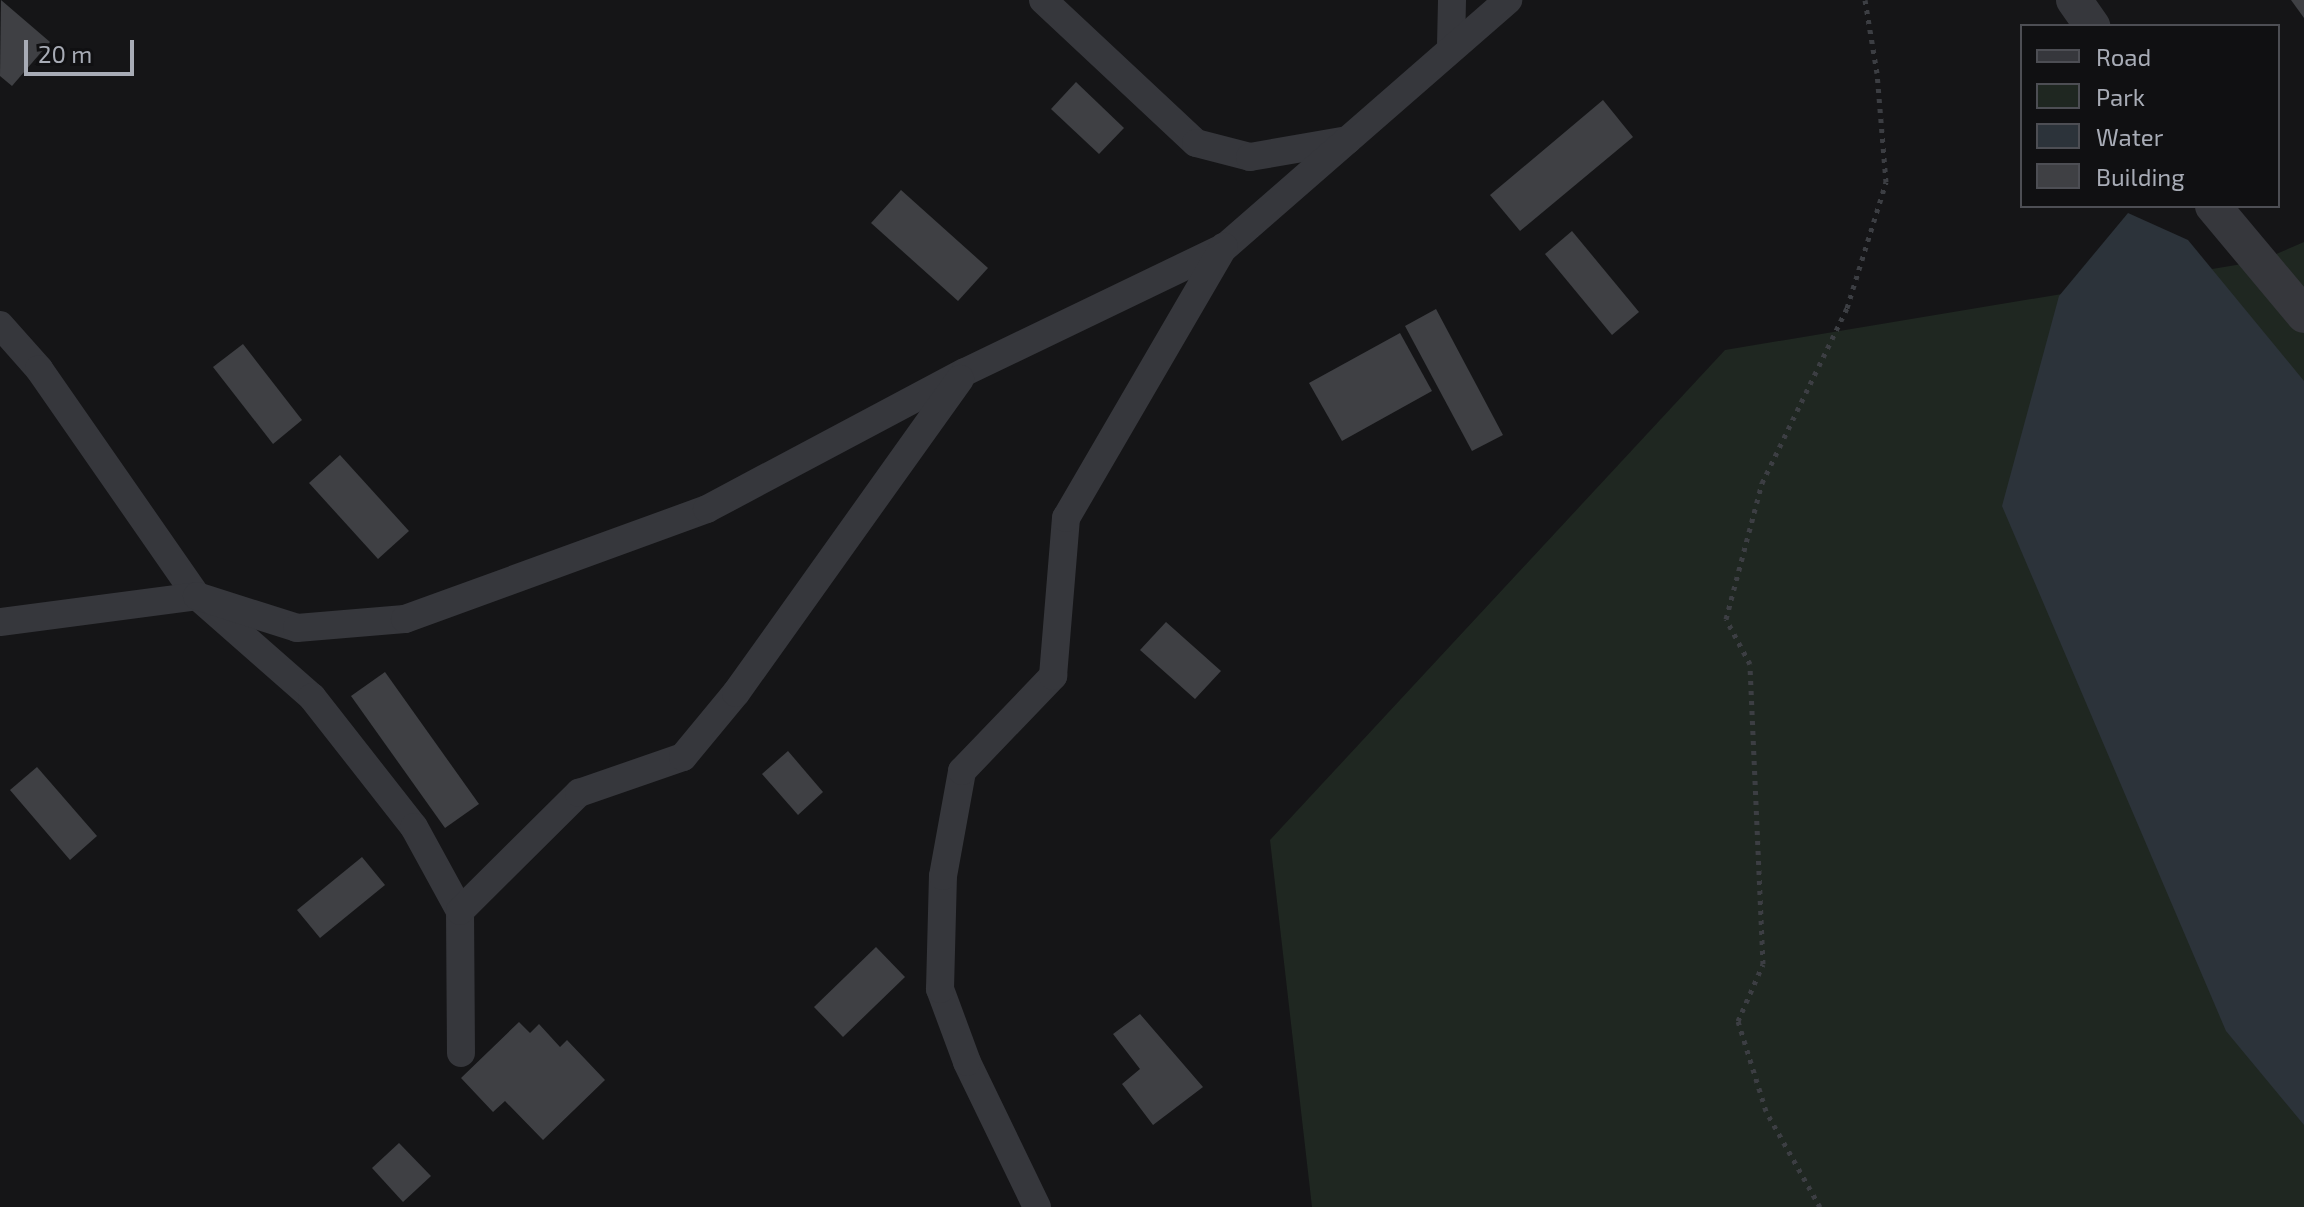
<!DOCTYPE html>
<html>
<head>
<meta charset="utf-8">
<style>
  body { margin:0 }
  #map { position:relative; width:2304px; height:1207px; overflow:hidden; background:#151517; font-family:"Exo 2",sans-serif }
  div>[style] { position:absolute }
  .green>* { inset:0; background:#1f2721 }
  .water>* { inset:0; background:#2c333a }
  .building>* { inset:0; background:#3f4044 }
  .path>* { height:5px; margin-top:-2.5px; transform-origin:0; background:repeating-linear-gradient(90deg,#3c3e43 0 4px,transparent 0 10px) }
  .minor>* { height:28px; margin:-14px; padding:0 14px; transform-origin:14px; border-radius:14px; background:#36373c }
  .tertiary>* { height:36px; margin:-18px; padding:0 18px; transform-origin:18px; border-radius:18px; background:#36373c }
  span { translate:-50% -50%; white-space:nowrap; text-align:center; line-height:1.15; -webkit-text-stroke:6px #101012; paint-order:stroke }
  .legend { position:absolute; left:2020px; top:24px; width:260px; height:184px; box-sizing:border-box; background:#101012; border:2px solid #4d4e54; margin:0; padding:10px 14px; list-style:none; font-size:24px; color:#a8acb6 }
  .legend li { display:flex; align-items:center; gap:16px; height:40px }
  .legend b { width:40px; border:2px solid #4d4e54 }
  .scale { position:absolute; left:24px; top:40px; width:110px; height:36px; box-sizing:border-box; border:4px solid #a8acb6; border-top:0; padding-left:10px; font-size:24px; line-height:28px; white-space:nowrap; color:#a8acb6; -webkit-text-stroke:6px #101012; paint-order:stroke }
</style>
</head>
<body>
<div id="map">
  <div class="green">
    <div style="clip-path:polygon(2304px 242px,2304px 1207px,1312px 1207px,1270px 840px,1725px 350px,2260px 261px)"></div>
  </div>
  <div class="water">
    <div style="clip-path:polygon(2128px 213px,2188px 240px,2304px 381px,2304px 1125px,2226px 1031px,2002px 506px,2059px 296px)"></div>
  </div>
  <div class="building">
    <div style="clip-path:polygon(1px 0,50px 42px,12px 86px,0 76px)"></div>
    <div style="clip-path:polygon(2291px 0,2304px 0,2304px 18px)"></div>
    <div style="clip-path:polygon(1076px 82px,1124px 128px,1099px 154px,1051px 109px)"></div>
    <div style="clip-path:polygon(1603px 100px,1633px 137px,1520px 231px,1490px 195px)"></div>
    <div style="clip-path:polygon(901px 190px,988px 268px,958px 301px,871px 223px)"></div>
    <div style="clip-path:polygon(1572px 231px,1639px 312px,1612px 335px,1545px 254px)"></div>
    <div style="clip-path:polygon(1436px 309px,1503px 435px,1472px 451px,1405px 326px)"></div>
    <div style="clip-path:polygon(1400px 333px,1432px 391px,1342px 441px,1309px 383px)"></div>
    <div style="clip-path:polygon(243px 344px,302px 420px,273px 444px,213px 367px)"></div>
    <div style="clip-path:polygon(340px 455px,409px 531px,378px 559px,309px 483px)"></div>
    <div style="clip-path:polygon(1166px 622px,1221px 671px,1195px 699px,1140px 650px)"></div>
    <div style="clip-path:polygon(385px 672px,479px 804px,445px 828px,351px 696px)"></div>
    <div style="clip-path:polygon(788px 751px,823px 792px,798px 815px,762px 774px)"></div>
    <div style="clip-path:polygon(37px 767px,97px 836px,70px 860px,10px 790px)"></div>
    <div style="clip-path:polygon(362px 857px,385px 885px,320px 938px,297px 910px)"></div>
    <div style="clip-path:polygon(876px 947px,905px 977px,843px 1037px,814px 1007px)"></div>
    <div style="clip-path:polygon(1140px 1014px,1203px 1087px,1153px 1125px,1122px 1084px,1140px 1069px,1113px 1034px)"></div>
    <div style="clip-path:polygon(519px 1022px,530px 1033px,539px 1024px,560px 1047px,567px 1040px,605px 1080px,543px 1140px,505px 1101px,493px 1112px,461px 1078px)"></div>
    <div style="clip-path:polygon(399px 1143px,431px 1176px,403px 1202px,372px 1168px)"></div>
  </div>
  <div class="path">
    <div style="left:1820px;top:1207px;width:110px;rotate:-119.4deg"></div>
    <div style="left:1766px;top:1111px;width:94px;rotate:-107.3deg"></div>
    <div style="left:1738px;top:1021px;width:62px;rotate:-66.3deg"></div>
    <div style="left:1763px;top:964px;width:300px;rotate:-92.5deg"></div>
    <div style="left:1750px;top:664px;width:51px;rotate:-118.1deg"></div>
    <div style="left:1726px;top:619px;width:141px;rotate:-75.2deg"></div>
    <div style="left:1762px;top:483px;width:195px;rotate:-64.1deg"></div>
    <div style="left:1847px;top:308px;width:132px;rotate:-72.8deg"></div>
    <div style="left:1886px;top:182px;width:109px;rotate:-94.7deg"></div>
    <div style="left:1877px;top:73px;width:74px;rotate:-99.3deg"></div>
  </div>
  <div class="minor">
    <div style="left:1043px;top:0;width:209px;rotate:43.1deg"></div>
    <div style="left:1196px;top:143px;width:56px;rotate:14.5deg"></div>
    <div style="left:1250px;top:157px;width:99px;rotate:-9.8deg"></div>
    <div style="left:1451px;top:45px;width:45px;rotate:-88.7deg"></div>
    <div style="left:0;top:325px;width:59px;rotate:48.4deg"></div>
    <div style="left:39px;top:369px;width:277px;rotate:55.2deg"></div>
    <div style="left:197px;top:596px;width:153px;rotate:41.3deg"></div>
    <div style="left:312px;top:697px;width:165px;rotate:51.9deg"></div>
    <div style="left:414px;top:827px;width:96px;rotate:61.3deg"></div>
    <div style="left:460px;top:911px;width:142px;rotate:89.6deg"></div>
    <div style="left:0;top:622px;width:199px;rotate:-7.5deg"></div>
    <div style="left:197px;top:596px;width:105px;rotate:17.7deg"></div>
    <div style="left:297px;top:628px;width:108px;rotate:-4.8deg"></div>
    <div style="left:405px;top:619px;width:321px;rotate:-20deg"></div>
    <div style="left:707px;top:509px;width:292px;rotate:-28deg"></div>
    <div style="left:965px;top:372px;width:288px;rotate:-25.7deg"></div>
    <div style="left:1225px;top:247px;width:376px;rotate:-41.1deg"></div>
    <div style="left:460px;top:911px;width:168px;rotate:-44.8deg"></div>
    <div style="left:579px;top:793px;width:110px;rotate:-19.1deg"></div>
    <div style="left:683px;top:757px;width:83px;rotate:-50.4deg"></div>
    <div style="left:736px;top:693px;width:386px;rotate:-54.5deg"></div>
    <div style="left:1037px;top:1207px;width:161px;rotate:-115.8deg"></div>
    <div style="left:967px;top:1062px;width:78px;rotate:-110.3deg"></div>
    <div style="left:940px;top:989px;width:113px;rotate:-88.5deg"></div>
    <div style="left:943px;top:876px;width:107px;rotate:-79.7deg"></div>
    <div style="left:962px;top:771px;width:132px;rotate:-46.2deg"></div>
    <div style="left:1053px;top:676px;width:159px;rotate:-85.3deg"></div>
    <div style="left:1066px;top:518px;width:314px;rotate:-59.8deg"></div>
  </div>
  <div class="tertiary">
    <div style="left:2074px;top:0;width:32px;rotate:55deg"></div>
    <div style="left:2213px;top:206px;width:142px;rotate:50.1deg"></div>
  </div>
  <ul class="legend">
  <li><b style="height:10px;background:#36373c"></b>Road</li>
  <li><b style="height:22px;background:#1f2721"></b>Park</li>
  <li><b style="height:22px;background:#2c333a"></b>Water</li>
  <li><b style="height:22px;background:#3f4044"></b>Building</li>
  </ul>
  <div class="scale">20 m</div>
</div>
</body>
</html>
